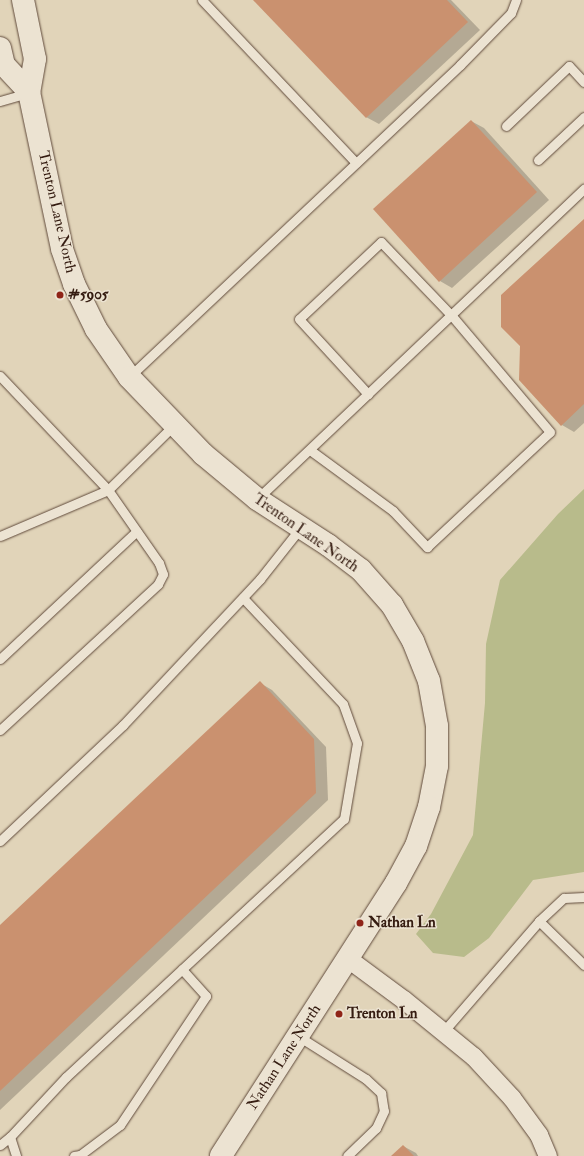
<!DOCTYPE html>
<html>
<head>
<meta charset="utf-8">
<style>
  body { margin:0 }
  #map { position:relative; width:584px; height:1156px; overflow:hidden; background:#e1d4b9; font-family:"IM FELL Double Pica",serif }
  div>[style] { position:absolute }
  .green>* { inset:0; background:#b8bb8b }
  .shadow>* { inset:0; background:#0003 }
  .building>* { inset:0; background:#ca916f }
  .roads { filter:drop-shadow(0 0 1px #604a3b) drop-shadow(0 0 1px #604a3b) }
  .lane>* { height:9px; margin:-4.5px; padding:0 4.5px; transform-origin:4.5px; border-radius:4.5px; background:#ece3d2 }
  .street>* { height:18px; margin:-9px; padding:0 9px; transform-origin:9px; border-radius:9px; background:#ece3d2 }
  .secondary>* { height:22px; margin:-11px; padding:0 11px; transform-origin:11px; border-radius:11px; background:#ece3d2 }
  .dots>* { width:11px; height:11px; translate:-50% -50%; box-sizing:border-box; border:2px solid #ece3d2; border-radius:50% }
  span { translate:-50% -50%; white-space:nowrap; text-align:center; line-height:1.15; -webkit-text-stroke:3px #ece3d2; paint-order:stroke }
  .street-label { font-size:15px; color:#351c11 }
  .poi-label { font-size:15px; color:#351c11; font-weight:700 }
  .left { translate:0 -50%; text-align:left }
</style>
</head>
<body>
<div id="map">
  <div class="green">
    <div style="clip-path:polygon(584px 489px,584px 872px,533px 880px,489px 938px,464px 957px,433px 953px,416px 934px,431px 914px,473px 835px,485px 703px,486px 644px,500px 580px,558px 514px)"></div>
  </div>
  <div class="shadow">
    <div style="clip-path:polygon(254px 0,451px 0,480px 30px,379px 124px,366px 117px)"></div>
    <div style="clip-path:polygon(471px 121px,484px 128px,549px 200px,452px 288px,440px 281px)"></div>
    <div style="clip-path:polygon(584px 221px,584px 423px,574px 432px,562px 425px)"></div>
    <div style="clip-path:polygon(260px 683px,272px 690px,326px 747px,328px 800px,0 1110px,0 926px)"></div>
    <div style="clip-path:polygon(403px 1146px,416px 1153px,418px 1156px,393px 1156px)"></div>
  </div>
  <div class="building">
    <div style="clip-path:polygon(253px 0,447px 0,468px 22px,366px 118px)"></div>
    <div style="clip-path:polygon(471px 120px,537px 192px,439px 282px,373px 209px)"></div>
    <div style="clip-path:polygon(584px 219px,584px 404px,561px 426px,519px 380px,520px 346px,501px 327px,501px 295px)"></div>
    <div style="clip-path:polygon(260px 681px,314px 739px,316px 793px,0 1091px,0 925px)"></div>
    <div style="clip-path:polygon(403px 1145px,414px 1156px,391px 1156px)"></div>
  </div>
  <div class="roads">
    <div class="lane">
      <div style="left:202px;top:0;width:224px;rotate:46.6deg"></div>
      <div style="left:0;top:101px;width:29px;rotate:-16deg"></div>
      <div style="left:506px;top:126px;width:87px;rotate:-43.6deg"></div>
      <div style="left:569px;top:66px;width:22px;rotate:47deg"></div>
      <div style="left:538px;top:160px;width:63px;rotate:-43.1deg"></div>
      <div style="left:0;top:376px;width:157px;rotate:46.5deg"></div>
      <div style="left:108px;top:490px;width:117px;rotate:156.9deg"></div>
      <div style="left:129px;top:377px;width:455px;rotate:-43.3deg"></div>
      <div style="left:460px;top:65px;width:73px;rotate:-45.6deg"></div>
      <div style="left:511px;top:13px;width:14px;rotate:-69deg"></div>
      <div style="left:310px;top:450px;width:103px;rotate:36.3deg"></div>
      <div style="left:393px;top:511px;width:50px;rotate:46.6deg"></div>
      <div style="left:427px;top:547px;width:168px;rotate:-43.1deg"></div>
      <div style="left:550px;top:432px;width:153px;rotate:-130.2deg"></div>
      <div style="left:451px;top:315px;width:101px;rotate:-133.8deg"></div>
      <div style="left:381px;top:242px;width:112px;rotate:136.8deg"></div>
      <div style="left:299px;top:319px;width:102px;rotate:47.4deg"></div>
      <div style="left:257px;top:499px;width:451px;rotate:-43.5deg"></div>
      <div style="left:0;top:659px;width:187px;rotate:-43.1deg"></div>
      <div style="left:0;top:730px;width:215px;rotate:-42.7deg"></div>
      <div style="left:158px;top:584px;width:11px;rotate:-63deg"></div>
      <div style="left:163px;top:574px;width:12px;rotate:-110deg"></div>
      <div style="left:159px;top:563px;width:89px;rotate:-124.9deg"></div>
      <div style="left:108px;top:490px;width:93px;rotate:-44.6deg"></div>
      <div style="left:0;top:841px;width:169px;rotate:-43.3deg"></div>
      <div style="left:123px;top:725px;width:200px;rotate:-46.8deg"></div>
      <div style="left:260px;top:579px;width:66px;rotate:-51.7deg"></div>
      <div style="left:539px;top:921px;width:63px;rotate:44.4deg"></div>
      <div style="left:443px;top:1032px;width:147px;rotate:-49.1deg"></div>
      <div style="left:539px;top:921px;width:34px;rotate:-43deg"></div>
      <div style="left:564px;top:898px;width:20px;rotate:-3deg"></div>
      <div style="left:298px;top:1036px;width:80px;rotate:32.3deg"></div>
      <div style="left:366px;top:1079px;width:21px;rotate:43deg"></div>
      <div style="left:381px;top:1093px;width:18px;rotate:81deg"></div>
      <div style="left:384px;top:1111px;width:19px;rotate:115deg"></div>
      <div style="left:376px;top:1128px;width:40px;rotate:136deg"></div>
      <div style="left:10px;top:1137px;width:82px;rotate:-47deg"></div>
      <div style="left:66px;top:1077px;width:379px;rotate:-42.9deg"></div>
      <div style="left:344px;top:819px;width:77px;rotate:-80.3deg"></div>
      <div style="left:357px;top:743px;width:41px;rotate:-109.7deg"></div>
      <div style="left:343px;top:704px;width:146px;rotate:-133.3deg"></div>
      <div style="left:0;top:1145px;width:13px;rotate:-39deg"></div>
      <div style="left:10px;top:1137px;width:20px;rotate:72deg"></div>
      <div style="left:74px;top:1156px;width:6px;rotate:-9deg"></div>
      <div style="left:80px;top:1155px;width:50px;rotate:-36.9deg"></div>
      <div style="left:120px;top:1125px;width:155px;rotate:-56.3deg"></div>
      <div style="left:206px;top:996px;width:36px;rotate:-132deg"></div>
    </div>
    <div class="street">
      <div style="left:347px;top:958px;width:71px;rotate:36.4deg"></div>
      <div style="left:404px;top:1000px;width:90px;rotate:39.2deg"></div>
      <div style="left:474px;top:1057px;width:56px;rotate:47.2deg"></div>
      <div style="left:512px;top:1098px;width:46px;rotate:53.9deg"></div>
      <div style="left:539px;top:1135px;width:23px;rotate:67deg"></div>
    </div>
    <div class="secondary">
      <div style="left:23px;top:0;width:60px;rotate:78.5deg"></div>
      <div style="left:35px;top:59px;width:34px;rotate:100deg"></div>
      <div style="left:29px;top:92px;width:160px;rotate:78.1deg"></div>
      <div style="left:62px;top:249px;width:37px;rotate:71deg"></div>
      <div style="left:74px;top:284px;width:50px;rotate:63.9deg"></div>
      <div style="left:96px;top:329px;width:58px;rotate:55.5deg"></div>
      <div style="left:129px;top:377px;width:107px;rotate:46.1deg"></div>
      <div style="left:203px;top:454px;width:70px;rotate:39.8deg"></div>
      <div style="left:257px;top:499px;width:85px;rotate:32.9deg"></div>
      <div style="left:328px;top:545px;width:41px;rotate:37.1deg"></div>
      <div style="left:361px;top:570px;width:47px;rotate:48.5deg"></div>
      <div style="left:392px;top:605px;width:42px;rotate:59.7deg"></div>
      <div style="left:413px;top:641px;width:43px;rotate:68.2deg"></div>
      <div style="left:429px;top:681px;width:46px;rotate:79.9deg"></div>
      <div style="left:437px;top:726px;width:40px;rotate:90deg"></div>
      <div style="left:437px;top:766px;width:42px;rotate:101deg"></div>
      <div style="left:429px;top:807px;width:41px;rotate:108.4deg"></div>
      <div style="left:416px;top:846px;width:42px;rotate:118.4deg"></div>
      <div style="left:396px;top:883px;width:324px;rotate:122.7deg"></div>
      <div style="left:0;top:48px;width:17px;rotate:77deg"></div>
      <div style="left:4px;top:65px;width:37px;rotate:47deg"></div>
    </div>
  </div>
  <div class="dots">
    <div style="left:60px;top:295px;background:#8f2418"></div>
    <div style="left:360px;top:923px;background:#8f2418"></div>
    <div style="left:339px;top:1014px;background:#8f2418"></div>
  </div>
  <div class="street-label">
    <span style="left:57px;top:212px;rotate:77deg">Trenton Lane North</span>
    <span style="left:306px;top:533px;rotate:35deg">Trenton Lane North</span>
    <span style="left:284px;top:1057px;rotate:-57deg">Nathan Lane North</span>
  </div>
  <div class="poi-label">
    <span class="left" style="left:68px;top:295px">#5905</span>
    <span class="left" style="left:368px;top:923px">Nathan Ln</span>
    <span class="left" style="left:347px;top:1014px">Trenton Ln</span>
  </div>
</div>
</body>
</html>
